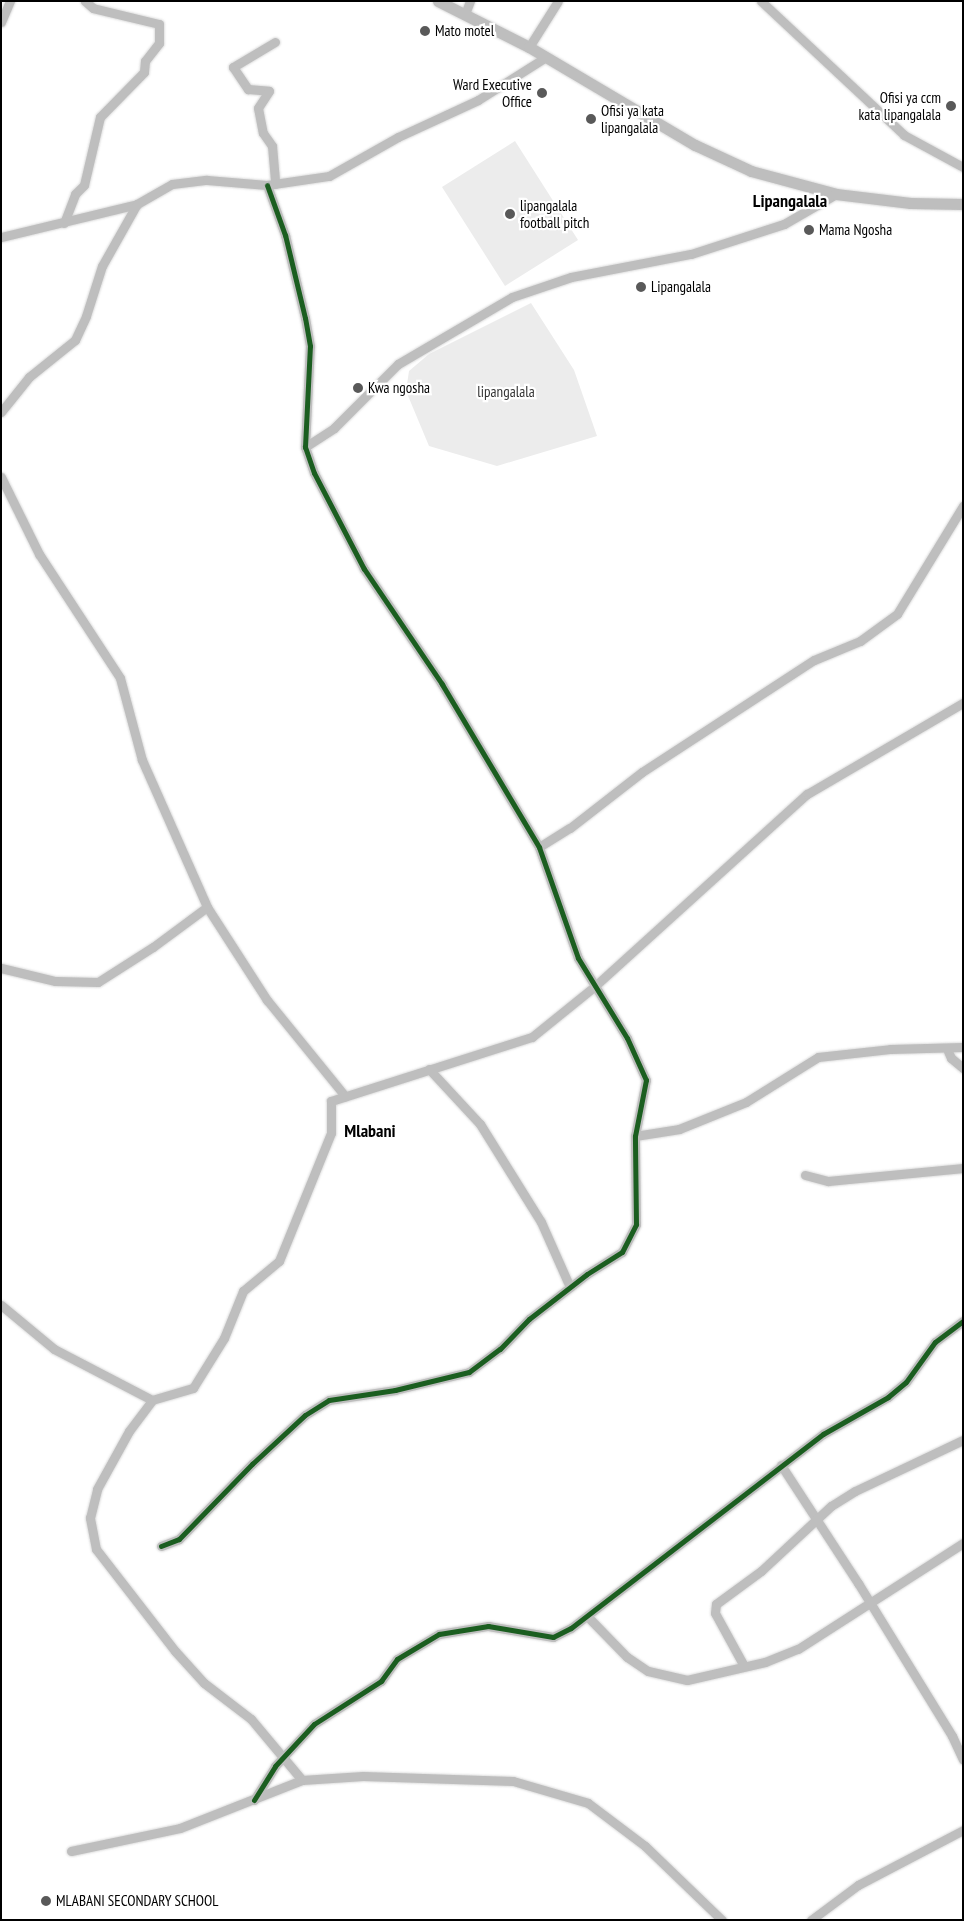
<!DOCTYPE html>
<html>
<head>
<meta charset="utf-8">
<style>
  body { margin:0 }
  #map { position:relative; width:964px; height:1921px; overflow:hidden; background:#fff; font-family:"PT Sans Narrow",sans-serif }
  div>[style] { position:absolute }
  .green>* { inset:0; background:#ececec }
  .roads { filter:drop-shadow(0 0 1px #dbdbdb) drop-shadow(0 0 1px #dbdbdb) }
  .minor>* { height:9px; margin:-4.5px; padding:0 4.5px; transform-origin:4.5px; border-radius:4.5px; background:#bebebe }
  .major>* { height:11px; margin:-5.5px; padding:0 5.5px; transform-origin:5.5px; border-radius:5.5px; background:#bebebe }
  .cycleway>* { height:5px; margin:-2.5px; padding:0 2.5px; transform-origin:2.5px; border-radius:2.5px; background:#1b5e20 }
  .dots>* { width:14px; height:14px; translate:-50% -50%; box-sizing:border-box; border:2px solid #fff; border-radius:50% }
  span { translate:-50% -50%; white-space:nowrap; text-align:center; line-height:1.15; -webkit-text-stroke:4.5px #fff; paint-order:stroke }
  .poi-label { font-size:15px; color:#000 }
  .left { translate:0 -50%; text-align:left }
  .right { translate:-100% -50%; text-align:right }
  .park-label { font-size:15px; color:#333 }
  .quarter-label { font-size:18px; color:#000; font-weight:700 }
  .frame { position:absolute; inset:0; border:2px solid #000; pointer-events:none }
</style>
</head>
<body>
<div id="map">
  <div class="green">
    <div style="clip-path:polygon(515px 141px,578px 240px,505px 286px,442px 187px)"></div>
    <div style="clip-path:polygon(531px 303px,574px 370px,597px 436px,497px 466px,429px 446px,406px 391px,409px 371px,429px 354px)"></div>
  </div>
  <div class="roads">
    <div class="minor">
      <div style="left:761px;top:1px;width:196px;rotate:43.1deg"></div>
      <div style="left:904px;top:135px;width:67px;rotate:28.5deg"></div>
      <div style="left:465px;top:14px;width:14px;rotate:-69deg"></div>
      <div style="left:1px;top:22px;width:23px;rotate:-67deg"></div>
      <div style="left:275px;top:42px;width:49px;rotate:149.2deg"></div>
      <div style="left:233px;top:67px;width:27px;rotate:56deg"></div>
      <div style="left:248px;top:89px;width:21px;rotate:5deg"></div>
      <div style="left:269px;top:91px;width:20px;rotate:123deg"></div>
      <div style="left:258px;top:108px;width:25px;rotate:79deg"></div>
      <div style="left:263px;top:133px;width:16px;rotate:55deg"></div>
      <div style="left:272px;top:146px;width:38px;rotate:85deg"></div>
      <div style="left:529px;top:47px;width:54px;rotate:-57.8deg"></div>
      <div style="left:64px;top:223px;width:31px;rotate:-69deg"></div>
      <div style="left:75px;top:194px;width:13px;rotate:-45deg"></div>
      <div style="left:84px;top:185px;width:70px;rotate:-76.8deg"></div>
      <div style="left:100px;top:117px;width:63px;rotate:-45.6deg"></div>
      <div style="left:144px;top:72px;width:11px;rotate:-85deg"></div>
      <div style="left:145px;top:61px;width:23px;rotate:-52deg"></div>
      <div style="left:159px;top:43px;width:19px;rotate:-90deg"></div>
      <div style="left:159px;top:24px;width:68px;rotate:-166.4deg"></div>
      <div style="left:93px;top:8px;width:11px;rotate:-139deg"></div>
      <div style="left:1px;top:237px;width:140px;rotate:-13.6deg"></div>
      <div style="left:1px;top:412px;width:45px;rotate:-51.3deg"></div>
      <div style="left:29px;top:377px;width:59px;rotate:-38.8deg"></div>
      <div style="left:75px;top:340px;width:26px;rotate:-65deg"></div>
      <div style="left:86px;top:316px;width:52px;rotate:-72.3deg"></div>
      <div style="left:102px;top:266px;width:71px;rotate:-60.6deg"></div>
      <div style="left:137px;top:204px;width:40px;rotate:-29.7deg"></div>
      <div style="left:172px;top:184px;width:35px;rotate:-7deg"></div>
      <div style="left:207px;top:180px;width:60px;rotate:4.8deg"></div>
      <div style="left:267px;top:185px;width:63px;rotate:-8.3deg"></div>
      <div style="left:329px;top:176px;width:79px;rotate:-29.5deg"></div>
      <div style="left:398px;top:137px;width:88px;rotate:-24.8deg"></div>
      <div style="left:478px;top:100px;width:80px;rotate:-32.3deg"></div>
      <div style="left:305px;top:447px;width:35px;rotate:-33deg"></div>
      <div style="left:334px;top:428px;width:91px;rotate:-45deg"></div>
      <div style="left:398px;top:364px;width:132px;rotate:-30.4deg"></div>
      <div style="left:512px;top:297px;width:62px;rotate:-18.7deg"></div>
      <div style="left:571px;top:277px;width:122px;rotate:-10.9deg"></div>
      <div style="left:691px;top:254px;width:98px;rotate:-17.9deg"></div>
      <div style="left:784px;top:224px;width:60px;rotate:-30deg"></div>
      <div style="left:1px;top:477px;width:86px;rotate:63.7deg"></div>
      <div style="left:39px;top:554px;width:148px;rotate:56.8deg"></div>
      <div style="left:120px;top:678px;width:85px;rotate:75deg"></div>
      <div style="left:142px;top:760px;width:161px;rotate:66.1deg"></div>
      <div style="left:207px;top:907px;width:111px;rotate:57.2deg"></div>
      <div style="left:267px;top:1000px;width:124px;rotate:50.9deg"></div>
      <div style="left:539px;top:847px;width:36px;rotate:-32deg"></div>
      <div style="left:570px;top:828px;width:91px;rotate:-37.9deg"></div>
      <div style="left:642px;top:772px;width:205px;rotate:-33.1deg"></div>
      <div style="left:814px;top:660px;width:50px;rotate:-22.4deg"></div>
      <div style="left:860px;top:641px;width:46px;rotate:-36.1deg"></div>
      <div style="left:897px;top:614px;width:127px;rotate:-58.6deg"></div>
      <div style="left:1px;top:968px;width:56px;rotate:13.5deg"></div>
      <div style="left:55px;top:981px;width:43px;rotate:1.3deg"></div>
      <div style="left:98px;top:982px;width:65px;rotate:-32.5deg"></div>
      <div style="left:153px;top:947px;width:67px;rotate:-36.5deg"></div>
      <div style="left:947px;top:1049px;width:10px;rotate:66deg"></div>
      <div style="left:951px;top:1058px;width:16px;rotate:40deg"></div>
      <div style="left:429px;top:1069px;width:75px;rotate:47.2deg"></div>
      <div style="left:480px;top:1124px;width:115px;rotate:58.1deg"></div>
      <div style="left:541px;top:1222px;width:71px;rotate:66deg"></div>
      <div style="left:635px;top:1136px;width:45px;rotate:-9deg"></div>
      <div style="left:679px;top:1129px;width:72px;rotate:-21.9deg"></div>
      <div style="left:746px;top:1102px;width:85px;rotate:-32deg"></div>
      <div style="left:818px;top:1057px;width:72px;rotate:-6.3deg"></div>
      <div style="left:890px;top:1049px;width:73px;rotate:-1.6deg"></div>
      <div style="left:805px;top:1175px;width:24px;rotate:15deg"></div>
      <div style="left:828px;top:1181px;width:136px;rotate:-5.5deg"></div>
      <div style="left:1px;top:1305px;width:69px;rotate:39.7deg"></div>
      <div style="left:54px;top:1349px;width:110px;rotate:27.5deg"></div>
      <div style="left:781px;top:1465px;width:141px;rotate:56.9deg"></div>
      <div style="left:858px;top:1583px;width:180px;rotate:58.4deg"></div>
      <div style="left:952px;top:1736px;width:26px;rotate:65deg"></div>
      <div style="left:161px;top:1546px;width:19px;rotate:-21deg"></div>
      <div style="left:179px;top:1539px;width:105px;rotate:-45.8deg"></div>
      <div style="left:252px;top:1464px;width:72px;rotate:-42.8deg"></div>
      <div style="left:305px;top:1415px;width:28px;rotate:-32deg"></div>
      <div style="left:329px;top:1400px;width:67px;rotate:-8.6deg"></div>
      <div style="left:395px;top:1390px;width:76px;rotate:-13.7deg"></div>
      <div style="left:469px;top:1372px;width:39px;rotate:-37deg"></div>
      <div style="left:500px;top:1349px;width:42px;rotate:-46deg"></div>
      <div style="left:529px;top:1319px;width:73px;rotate:-37.8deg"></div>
      <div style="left:587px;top:1274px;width:41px;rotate:-32.2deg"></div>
      <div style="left:622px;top:1252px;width:31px;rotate:-63deg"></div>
      <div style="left:636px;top:1224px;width:88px;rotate:-90.7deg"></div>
      <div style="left:635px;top:1136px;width:57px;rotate:-78.9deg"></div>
      <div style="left:646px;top:1080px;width:46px;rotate:-114.3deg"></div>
      <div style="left:627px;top:1038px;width:94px;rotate:-121.5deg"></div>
      <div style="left:578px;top:958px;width:118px;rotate:-109.4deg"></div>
      <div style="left:539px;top:847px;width:190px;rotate:-120.8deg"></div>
      <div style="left:442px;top:684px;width:139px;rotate:-124.1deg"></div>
      <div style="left:364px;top:569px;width:108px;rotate:-117.5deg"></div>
      <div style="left:314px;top:473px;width:28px;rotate:-109deg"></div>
      <div style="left:305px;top:447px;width:101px;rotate:-87.2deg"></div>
      <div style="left:310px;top:346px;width:28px;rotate:-100deg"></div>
      <div style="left:305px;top:318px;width:85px;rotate:-103.5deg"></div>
      <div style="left:285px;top:235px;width:53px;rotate:-109.8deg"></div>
      <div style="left:587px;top:1616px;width:57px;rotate:45.7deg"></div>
      <div style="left:627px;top:1657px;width:25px;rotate:34deg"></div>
      <div style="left:648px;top:1671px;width:40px;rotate:13deg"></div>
      <div style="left:687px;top:1680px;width:80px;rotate:-13deg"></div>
      <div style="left:765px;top:1662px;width:35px;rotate:-22deg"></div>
      <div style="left:798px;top:1649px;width:196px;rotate:-32.7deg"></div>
      <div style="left:744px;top:1666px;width:60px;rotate:-118.7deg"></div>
      <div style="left:715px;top:1613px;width:9px;rotate:-84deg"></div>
      <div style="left:716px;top:1604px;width:56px;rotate:-36.3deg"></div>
      <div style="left:761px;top:1571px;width:96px;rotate:-42.9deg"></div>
      <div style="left:831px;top:1506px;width:28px;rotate:-32deg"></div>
      <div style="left:855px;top:1491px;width:119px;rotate:-25.3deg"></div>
      <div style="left:302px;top:1780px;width:80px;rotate:-129.9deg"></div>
      <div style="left:251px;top:1719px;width:59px;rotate:-142.5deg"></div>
      <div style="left:204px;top:1683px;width:43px;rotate:-132.2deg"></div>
      <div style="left:175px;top:1651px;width:129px;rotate:-127.8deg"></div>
      <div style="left:96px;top:1549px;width:32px;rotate:-101deg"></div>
      <div style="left:90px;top:1518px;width:30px;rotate:-76deg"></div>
      <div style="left:97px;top:1489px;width:66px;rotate:-61.1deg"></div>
      <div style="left:129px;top:1431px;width:39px;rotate:-53deg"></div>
      <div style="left:152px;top:1400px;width:43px;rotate:-16.3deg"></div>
      <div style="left:193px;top:1388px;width:59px;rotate:-58.2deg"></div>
      <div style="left:224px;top:1338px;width:51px;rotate:-68deg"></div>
      <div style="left:243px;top:1291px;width:47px;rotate:-39.8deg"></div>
      <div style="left:279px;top:1261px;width:138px;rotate:-67.9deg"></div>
      <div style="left:331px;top:1133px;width:32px;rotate:-90deg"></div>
      <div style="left:331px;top:1101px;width:211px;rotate:-17.7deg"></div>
      <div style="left:532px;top:1037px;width:81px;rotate:-39deg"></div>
      <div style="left:595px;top:986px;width:286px;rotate:-42.2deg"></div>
      <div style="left:807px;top:794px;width:181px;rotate:-30.3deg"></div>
      <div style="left:254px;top:1800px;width:40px;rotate:-58deg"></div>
      <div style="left:275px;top:1766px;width:57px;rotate:-47.1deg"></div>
      <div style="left:314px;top:1724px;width:80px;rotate:-32.7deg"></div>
      <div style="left:381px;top:1681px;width:27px;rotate:-54deg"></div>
      <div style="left:397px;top:1659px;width:49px;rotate:-30.8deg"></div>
      <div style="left:439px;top:1634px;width:50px;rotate:-9.3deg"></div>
      <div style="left:488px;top:1626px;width:66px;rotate:9.6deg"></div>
      <div style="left:553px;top:1637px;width:20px;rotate:-27deg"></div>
      <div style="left:571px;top:1628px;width:318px;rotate:-37.6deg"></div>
      <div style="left:823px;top:1434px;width:75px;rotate:-29.6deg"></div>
      <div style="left:888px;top:1397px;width:23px;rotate:-40deg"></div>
      <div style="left:906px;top:1382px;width:49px;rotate:-54.1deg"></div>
      <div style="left:935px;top:1342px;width:35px;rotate:-37deg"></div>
      <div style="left:71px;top:1851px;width:111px;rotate:-11.9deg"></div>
      <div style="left:180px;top:1828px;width:131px;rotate:-21.5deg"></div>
      <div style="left:302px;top:1780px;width:61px;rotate:-3.8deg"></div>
      <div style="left:363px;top:1776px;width:150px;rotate:1.9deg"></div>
      <div style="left:513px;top:1781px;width:78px;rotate:16.3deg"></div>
      <div style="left:588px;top:1803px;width:71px;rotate:37deg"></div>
      <div style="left:645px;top:1846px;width:107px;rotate:43.9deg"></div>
      <div style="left:811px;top:1920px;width:59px;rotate:-36.7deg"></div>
      <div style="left:858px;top:1885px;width:119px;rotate:-27.6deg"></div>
    </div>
    <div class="major">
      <div style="left:438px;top:1px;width:102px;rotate:26.8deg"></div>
      <div style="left:529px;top:47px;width:193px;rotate:30.6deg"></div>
      <div style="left:695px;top:145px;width:62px;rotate:24.9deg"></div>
      <div style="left:751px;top:171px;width:88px;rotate:15.1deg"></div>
      <div style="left:836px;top:194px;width:75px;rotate:6.9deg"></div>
      <div style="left:910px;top:203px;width:53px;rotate:1.1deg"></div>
    </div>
  </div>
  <div class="cycleway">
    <div style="left:161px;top:1546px;width:19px;rotate:-21deg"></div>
    <div style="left:179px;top:1539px;width:105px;rotate:-45.8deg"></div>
    <div style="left:252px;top:1464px;width:72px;rotate:-42.8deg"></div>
    <div style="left:305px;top:1415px;width:28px;rotate:-32deg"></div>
    <div style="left:329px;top:1400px;width:67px;rotate:-8.6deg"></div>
    <div style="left:395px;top:1390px;width:76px;rotate:-13.7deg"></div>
    <div style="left:469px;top:1372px;width:39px;rotate:-37deg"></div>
    <div style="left:500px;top:1349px;width:42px;rotate:-46deg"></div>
    <div style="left:529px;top:1319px;width:73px;rotate:-37.8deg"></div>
    <div style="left:587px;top:1274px;width:41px;rotate:-32.2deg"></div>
    <div style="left:622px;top:1252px;width:31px;rotate:-63deg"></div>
    <div style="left:636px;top:1224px;width:88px;rotate:-90.7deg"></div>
    <div style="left:635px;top:1136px;width:57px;rotate:-78.9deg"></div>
    <div style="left:646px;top:1080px;width:46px;rotate:-114.3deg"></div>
    <div style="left:627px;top:1038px;width:94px;rotate:-121.5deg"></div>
    <div style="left:578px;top:958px;width:118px;rotate:-109.4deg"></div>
    <div style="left:539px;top:847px;width:190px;rotate:-120.8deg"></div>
    <div style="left:442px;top:684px;width:139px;rotate:-124.1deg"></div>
    <div style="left:364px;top:569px;width:108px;rotate:-117.5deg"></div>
    <div style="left:314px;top:473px;width:28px;rotate:-109deg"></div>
    <div style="left:305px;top:447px;width:101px;rotate:-87.2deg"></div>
    <div style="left:310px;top:346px;width:28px;rotate:-100deg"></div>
    <div style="left:305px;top:318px;width:85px;rotate:-103.5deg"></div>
    <div style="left:285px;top:235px;width:53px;rotate:-109.8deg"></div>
    <div style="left:254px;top:1800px;width:40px;rotate:-58deg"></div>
    <div style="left:275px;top:1766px;width:57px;rotate:-47.1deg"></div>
    <div style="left:314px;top:1724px;width:80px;rotate:-32.7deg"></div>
    <div style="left:381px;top:1681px;width:27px;rotate:-54deg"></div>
    <div style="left:397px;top:1659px;width:49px;rotate:-30.8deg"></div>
    <div style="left:439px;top:1634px;width:50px;rotate:-9.3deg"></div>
    <div style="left:488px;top:1626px;width:66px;rotate:9.6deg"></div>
    <div style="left:553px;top:1637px;width:20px;rotate:-27deg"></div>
    <div style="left:571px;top:1628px;width:318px;rotate:-37.6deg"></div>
    <div style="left:823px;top:1434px;width:75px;rotate:-29.6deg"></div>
    <div style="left:888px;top:1397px;width:23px;rotate:-40deg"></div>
    <div style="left:906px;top:1382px;width:49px;rotate:-54.1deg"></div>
    <div style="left:935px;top:1342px;width:35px;rotate:-37deg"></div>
  </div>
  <div class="dots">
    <div style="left:425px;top:31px;background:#595959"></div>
    <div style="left:542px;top:93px;background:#595959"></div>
    <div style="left:951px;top:106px;background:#595959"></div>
    <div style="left:591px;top:119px;background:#595959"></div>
    <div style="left:510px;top:214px;background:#595959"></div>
    <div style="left:809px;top:230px;background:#595959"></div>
    <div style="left:641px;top:287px;background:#595959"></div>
    <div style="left:358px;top:388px;background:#595959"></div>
    <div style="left:46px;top:1901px;background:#595959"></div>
  </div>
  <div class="poi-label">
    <span class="left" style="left:435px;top:31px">Mato motel</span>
    <span class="right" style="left:532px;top:93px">Ward Executive<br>Office</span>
    <span class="right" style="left:941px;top:106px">Ofisi ya ccm<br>kata lipangalala</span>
    <span class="left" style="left:601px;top:119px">Ofisi ya kata<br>lipangalala</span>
    <span class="left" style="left:520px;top:214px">lipangalala<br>football pitch</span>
    <span class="left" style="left:819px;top:230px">Mama Ngosha</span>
    <span class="left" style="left:651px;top:287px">Lipangalala</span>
    <span class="left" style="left:368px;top:388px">Kwa ngosha</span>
    <span class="left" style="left:56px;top:1901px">MLABANI SECONDARY SCHOOL</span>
  </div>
  <div class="park-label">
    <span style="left:506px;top:392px">lipangalala</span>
  </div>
  <div class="quarter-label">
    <span style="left:790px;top:201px">Lipangalala</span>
    <span style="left:370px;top:1131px">Mlabani</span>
  </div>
  <div class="frame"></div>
</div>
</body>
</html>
